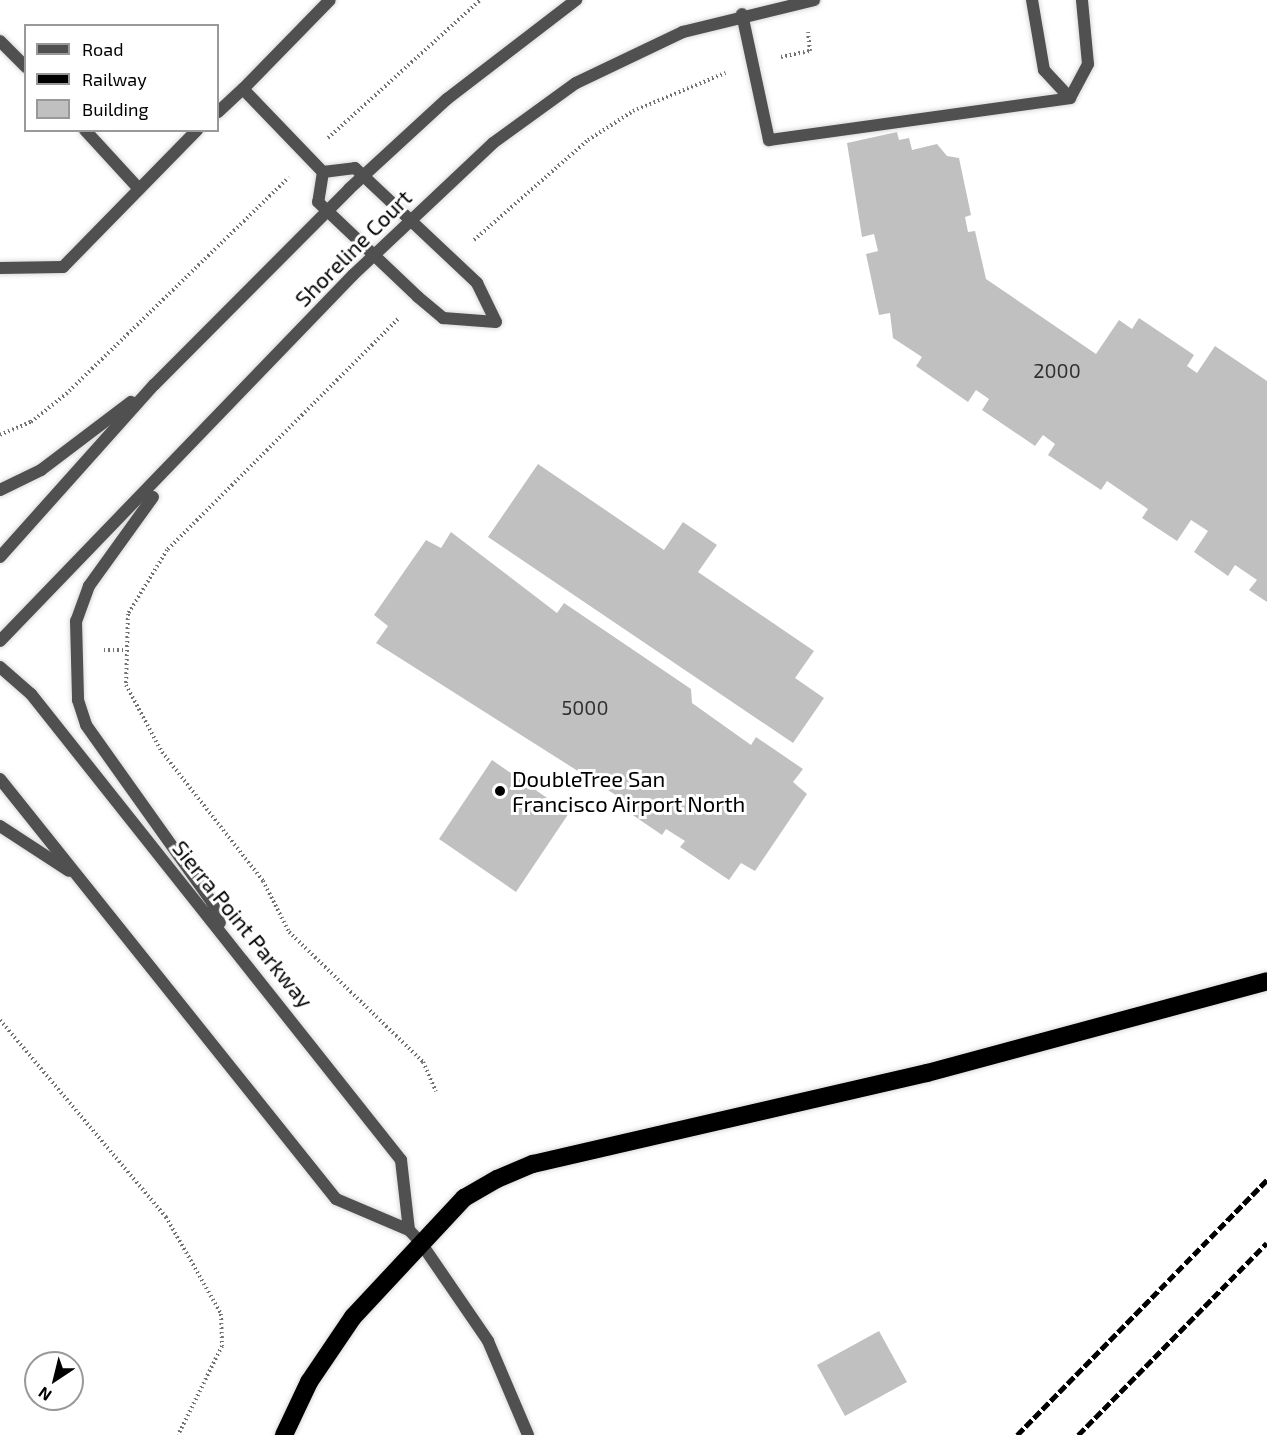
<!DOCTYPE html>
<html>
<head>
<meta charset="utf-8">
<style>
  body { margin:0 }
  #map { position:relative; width:1267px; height:1435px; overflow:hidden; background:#fff; font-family:"Exo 2",sans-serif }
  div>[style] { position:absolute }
  .building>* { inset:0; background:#c0c0c0 }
  .path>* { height:4px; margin-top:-2px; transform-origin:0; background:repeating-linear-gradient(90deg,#727272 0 1.5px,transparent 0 4.5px) }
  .roads { filter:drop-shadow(0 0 2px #dbdbdb) drop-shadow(0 0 2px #dbdbdb) }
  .service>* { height:12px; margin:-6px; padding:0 6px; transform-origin:6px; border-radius:6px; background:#505050 }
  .tertiary>* { height:12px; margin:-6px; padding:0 6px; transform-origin:6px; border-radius:6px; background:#505050 }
  .motorway>* { height:18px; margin:-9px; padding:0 9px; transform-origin:9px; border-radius:9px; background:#000 }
  .rail>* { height:4.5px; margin-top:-2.25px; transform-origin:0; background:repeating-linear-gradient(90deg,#000 0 9px,transparent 0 12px) }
  .dots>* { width:16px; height:16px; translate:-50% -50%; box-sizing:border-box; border:3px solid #fff; border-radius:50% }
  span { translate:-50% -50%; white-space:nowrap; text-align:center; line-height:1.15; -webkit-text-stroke:6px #fff; paint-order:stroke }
  .number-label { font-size:20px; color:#303030 }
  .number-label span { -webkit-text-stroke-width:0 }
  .street-label { font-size:22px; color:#000 }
  .poi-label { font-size:22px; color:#000 }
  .left { translate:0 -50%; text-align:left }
  .legend { position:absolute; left:24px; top:24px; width:195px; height:108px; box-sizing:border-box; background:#fff; border:2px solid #999; margin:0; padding:8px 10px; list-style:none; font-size:18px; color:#000 }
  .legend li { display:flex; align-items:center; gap:12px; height:30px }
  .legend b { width:30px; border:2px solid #999 }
  .north { position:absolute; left:24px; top:1351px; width:60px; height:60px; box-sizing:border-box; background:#fff; border:2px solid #999; border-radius:50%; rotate:215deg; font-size:16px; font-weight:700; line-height:24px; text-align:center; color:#000 }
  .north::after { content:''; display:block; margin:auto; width:21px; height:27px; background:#000; clip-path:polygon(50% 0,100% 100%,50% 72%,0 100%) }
</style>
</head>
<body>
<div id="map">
  <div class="building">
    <div style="clip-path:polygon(897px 132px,899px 140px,909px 138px,912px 150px,937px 144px,947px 156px,959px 158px,971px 215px,965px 217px,968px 232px,975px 231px,986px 279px,1096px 354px,1119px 320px,1132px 329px,1139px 318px,1194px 355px,1187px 366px,1197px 373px,1215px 346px,1267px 381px,1267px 602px,1249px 590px,1257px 580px,1235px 565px,1228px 576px,1194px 552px,1208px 531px,1191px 520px,1177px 541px,1142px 518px,1148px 509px,1107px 481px,1101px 490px,1048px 455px,1055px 444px,1043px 435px,1035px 446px,982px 410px,989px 399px,976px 390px,968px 402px,916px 366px,922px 357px,893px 338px,890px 313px,879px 315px,866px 254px,878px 251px,874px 234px,862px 237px,847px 143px)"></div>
    <div style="clip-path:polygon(538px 464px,664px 550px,683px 522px,717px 545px,698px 572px,814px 651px,795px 678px,824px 698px,793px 743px,488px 537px)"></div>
    <div style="clip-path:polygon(451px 532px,557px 613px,564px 603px,691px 689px,692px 703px,751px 745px,756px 737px,803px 769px,793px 782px,807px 794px,755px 871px,741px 863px,729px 880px,680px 847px,685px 841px,666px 829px,662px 835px,618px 805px,622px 799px,376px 643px,388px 626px,374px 615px,426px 540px,441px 548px)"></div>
    <div style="clip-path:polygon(492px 760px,569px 813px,516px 892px,439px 839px)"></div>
    <div style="clip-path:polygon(879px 1331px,907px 1382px,845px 1416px,817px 1365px)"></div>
  </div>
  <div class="path">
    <div style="left:781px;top:57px;width:30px;rotate:-12deg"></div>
    <div style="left:810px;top:51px;width:19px;rotate:-96deg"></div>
    <div style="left:328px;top:138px;width:205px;rotate:-42.2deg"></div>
    <div style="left:474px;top:240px;width:152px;rotate:-41.3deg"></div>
    <div style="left:588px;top:140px;width:54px;rotate:-32.8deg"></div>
    <div style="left:633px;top:111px;width:100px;rotate:-22.4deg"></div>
    <div style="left:398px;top:319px;width:327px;rotate:135deg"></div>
    <div style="left:167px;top:550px;width:75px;rotate:121.4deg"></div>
    <div style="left:128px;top:614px;width:71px;rotate:91.6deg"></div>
    <div style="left:126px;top:685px;width:76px;rotate:61.8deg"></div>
    <div style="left:162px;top:752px;width:164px;rotate:51.9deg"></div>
    <div style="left:263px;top:881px;width:57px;rotate:63deg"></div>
    <div style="left:289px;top:932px;width:187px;rotate:44.1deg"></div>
    <div style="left:423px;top:1062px;width:32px;rotate:66deg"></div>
    <div style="left:0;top:435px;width:34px;rotate:-23deg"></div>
    <div style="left:31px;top:422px;width:45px;rotate:-38.7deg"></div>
    <div style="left:66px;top:394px;width:311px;rotate:-44.2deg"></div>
    <div style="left:104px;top:650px;width:22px"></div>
    <div style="left:0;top:1020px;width:258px;rotate:49.9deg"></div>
    <div style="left:166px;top:1217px;width:112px;rotate:60.4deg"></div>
    <div style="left:221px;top:1314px;width:32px;rotate:88deg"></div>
    <div style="left:222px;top:1346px;width:99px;rotate:116.3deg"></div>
  </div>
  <div class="roads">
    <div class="service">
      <div style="left:1032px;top:0;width:71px;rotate:80.3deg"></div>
      <div style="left:1044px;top:70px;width:38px;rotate:47deg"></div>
      <div style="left:742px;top:14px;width:129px;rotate:77.9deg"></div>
      <div style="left:769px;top:140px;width:304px;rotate:-7.9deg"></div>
      <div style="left:0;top:41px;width:37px;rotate:45deg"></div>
      <div style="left:243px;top:89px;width:124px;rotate:-45.7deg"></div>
      <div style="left:1070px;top:98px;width:38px;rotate:-62deg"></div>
      <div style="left:1088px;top:64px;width:64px;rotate:-95.4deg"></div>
      <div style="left:218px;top:112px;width:34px;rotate:-43deg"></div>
      <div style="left:243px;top:89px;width:115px;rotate:46.1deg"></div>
      <div style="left:85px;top:130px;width:80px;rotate:47.5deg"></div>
      <div style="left:323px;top:172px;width:30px;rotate:99deg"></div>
      <div style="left:318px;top:202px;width:138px;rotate:43.5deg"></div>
      <div style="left:418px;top:297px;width:33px;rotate:40deg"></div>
      <div style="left:443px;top:318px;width:53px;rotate:4.3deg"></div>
      <div style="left:323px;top:172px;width:32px;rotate:-7deg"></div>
      <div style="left:355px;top:168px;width:168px;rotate:43.3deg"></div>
      <div style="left:477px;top:283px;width:43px;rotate:64deg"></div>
      <div style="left:0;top:268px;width:63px;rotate:-0.9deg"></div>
      <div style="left:63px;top:267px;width:192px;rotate:-45.6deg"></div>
    </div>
    <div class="tertiary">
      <div style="left:0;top:490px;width:46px;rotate:-26deg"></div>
      <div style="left:41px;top:470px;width:113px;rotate:-37.1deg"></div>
      <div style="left:153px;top:497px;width:110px;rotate:125.7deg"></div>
      <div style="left:89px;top:586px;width:37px;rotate:110deg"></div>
      <div style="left:76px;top:621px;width:79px;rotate:88.5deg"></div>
      <div style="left:78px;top:700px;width:26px;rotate:72deg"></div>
      <div style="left:86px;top:725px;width:217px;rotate:54.6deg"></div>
      <div style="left:212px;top:902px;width:22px;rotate:69deg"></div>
      <div style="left:0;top:557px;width:231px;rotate:-48.2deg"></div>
      <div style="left:154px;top:385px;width:276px;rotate:-45.1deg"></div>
      <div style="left:349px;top:189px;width:133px;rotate:-42.6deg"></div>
      <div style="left:447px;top:99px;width:163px;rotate:-37.5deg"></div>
      <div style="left:0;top:641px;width:508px;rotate:-46.04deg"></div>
      <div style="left:353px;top:275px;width:192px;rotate:-43.3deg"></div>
      <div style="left:493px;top:143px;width:102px;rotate:-35.9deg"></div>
      <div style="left:576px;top:83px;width:119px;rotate:-25.5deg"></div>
      <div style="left:683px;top:32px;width:135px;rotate:-13.7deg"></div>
      <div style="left:0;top:667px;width:41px;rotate:41.1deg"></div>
      <div style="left:31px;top:694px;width:595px;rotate:51.55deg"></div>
      <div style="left:401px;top:1160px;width:70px;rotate:83.5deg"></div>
      <div style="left:0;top:779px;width:538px;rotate:51.34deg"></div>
      <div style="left:336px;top:1199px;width:79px;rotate:23deg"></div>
      <div style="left:409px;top:1230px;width:18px;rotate:47deg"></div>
      <div style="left:421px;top:1243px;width:119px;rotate:55.6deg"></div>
      <div style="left:488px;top:1341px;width:102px;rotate:66.9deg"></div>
      <div style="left:0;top:826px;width:82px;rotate:33.1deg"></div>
    </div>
    <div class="motorway">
      <div style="left:284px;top:1435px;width:59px;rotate:-64.7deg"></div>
      <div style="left:309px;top:1382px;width:78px;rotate:-55.9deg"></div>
      <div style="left:353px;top:1317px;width:163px;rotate:-47deg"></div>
      <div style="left:464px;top:1198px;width:38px;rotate:-30deg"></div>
      <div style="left:497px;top:1179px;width:39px;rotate:-23deg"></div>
      <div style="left:533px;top:1164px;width:404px;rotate:-13deg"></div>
      <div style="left:927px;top:1073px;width:352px;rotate:-15.1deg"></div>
    </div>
  </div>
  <div class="rail">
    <div style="left:1017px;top:1435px;width:357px;rotate:-45.6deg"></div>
    <div style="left:1078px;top:1435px;width:269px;rotate:-45.5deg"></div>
  </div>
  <div class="dots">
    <div style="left:500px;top:791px;background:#000"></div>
  </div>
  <div class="number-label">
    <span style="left:1057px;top:370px">2000</span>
    <span style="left:585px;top:707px">5000</span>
  </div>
  <div class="street-label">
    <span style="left:353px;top:248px;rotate:-45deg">Shoreline Court</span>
    <span style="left:243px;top:924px;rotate:51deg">Sierra Point Parkway</span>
  </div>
  <div class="poi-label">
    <span class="left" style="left:512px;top:791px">DoubleTree San<br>Francisco Airport North</span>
  </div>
  <ul class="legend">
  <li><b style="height:8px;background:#505050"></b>Road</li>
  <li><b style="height:8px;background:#000"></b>Railway</li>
  <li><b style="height:16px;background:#c0c0c0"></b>Building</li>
  </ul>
  <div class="north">N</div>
</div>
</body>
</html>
